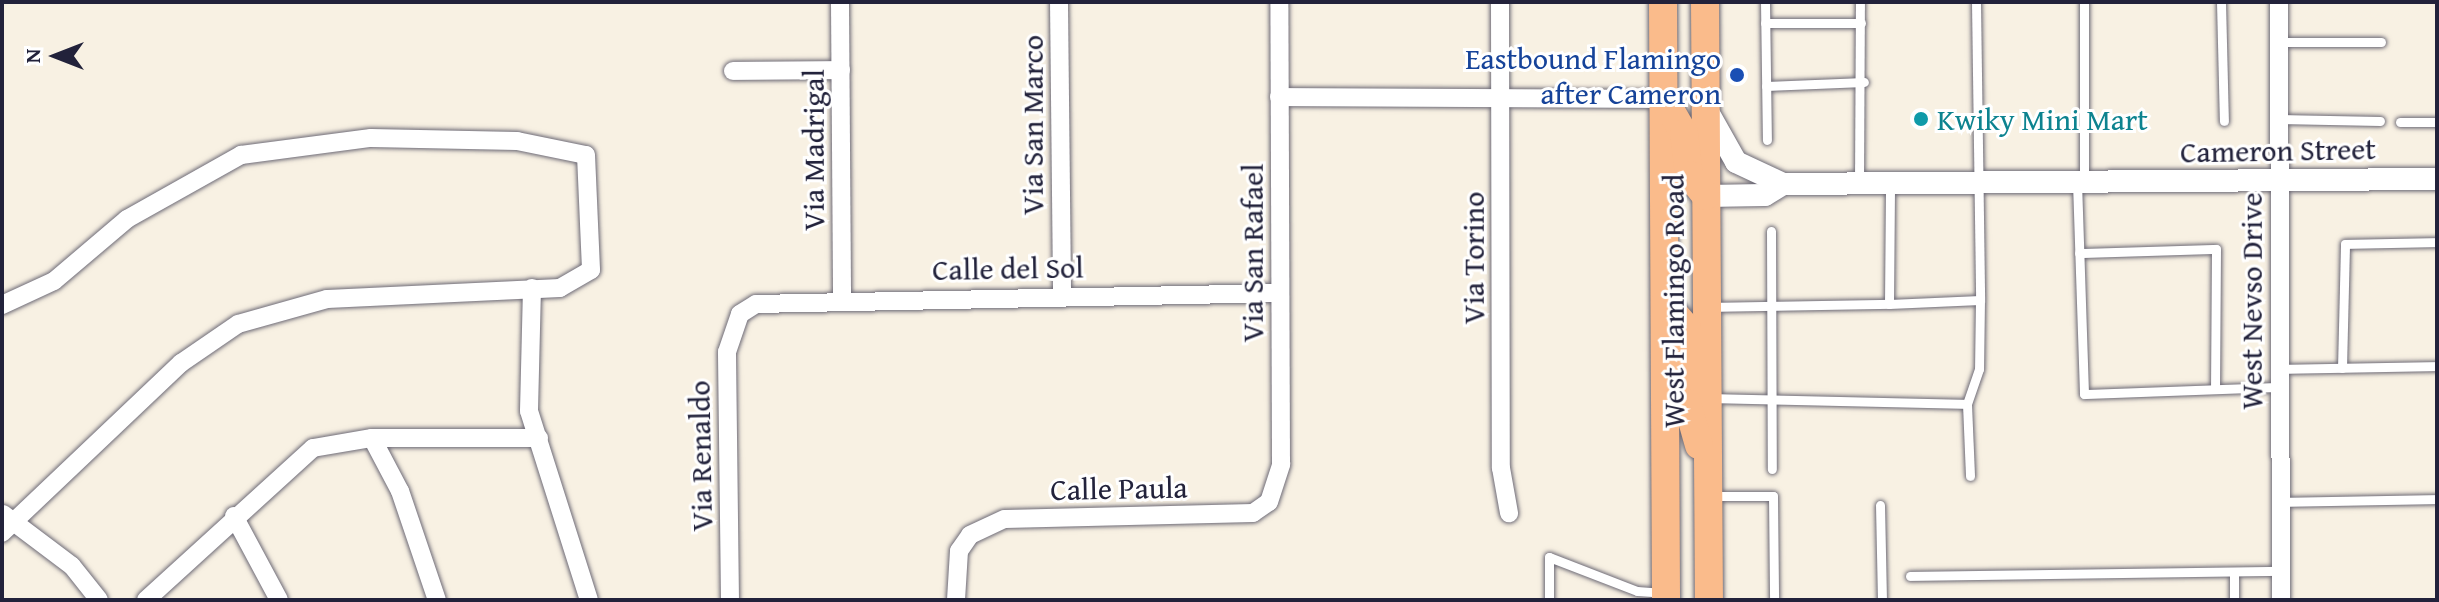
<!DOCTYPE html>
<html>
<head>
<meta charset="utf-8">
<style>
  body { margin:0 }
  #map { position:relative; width:2439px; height:602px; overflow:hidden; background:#f8f1e3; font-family:"Gentium Book Plus",serif }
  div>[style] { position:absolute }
  .roads { filter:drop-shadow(0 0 2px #6d6a76) drop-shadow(0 0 2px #6d6a76) }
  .service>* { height:9px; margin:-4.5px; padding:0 4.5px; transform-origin:4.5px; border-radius:4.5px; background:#fff }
  .minor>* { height:18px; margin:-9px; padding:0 9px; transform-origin:9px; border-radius:9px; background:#fff }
  .tertiary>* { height:22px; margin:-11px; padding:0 11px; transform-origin:11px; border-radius:11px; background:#fff }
  .primary>* { height:28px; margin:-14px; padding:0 14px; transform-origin:14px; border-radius:14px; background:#fabb8b }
  .dots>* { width:22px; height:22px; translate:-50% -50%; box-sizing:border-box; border:4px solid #fff; border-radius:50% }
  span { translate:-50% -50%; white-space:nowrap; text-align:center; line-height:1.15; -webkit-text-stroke:6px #fff; paint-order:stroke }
  .transit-label { font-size:30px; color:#164399 }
  .right { translate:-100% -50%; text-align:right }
  .culture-label { font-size:30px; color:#0d838f }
  .left { translate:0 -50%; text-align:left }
  .street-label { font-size:30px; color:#22223b }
  .frame { position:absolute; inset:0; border:4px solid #22223b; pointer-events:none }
  .north { position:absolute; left:16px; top:16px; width:80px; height:80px; -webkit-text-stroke:6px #fff; paint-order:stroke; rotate:270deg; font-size:22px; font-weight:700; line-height:32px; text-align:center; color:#22223b }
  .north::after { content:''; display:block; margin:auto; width:28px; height:36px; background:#22223b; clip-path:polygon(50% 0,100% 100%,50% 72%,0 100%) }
</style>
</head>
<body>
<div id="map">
  <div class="roads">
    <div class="service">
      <div style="left:1765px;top:2px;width:138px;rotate:89.2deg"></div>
      <div style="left:1976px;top:2px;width:298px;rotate:89.2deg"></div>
      <div style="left:2084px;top:2px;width:180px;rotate:90deg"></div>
      <div style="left:2221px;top:2px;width:119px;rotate:88.6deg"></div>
      <div style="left:1765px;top:23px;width:96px"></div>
      <div style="left:2278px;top:42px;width:103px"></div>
      <div style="left:1766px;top:86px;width:98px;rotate:-2.3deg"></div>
      <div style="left:2278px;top:119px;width:102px;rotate:1.1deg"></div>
      <div style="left:2400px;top:122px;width:37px"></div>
      <div style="left:2077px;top:182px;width:212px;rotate:88.1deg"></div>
      <div style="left:2084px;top:394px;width:195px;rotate:-2.1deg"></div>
      <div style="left:1859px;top:184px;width:182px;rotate:-89.7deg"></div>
      <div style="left:1771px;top:231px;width:238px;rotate:89.8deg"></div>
      <div style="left:2079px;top:253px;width:137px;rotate:-1.7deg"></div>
      <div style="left:2216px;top:249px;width:140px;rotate:90.4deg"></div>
      <div style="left:1889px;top:304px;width:91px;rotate:-2.5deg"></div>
      <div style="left:1980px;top:300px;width:69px;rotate:90.8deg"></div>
      <div style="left:1979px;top:369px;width:37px;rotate:109deg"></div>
      <div style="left:1710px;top:307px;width:179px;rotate:-1deg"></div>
      <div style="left:1889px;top:304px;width:121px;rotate:-89.5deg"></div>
      <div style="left:2342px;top:368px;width:124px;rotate:-88.6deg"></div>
      <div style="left:2345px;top:244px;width:92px;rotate:-1.2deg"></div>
      <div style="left:2279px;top:369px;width:158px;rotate:-1.1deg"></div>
      <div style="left:1712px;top:398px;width:255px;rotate:1.3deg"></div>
      <div style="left:1967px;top:404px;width:72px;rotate:87.6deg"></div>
      <div style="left:1713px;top:496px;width:60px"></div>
      <div style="left:1773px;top:496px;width:104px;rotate:89.4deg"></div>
      <div style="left:2280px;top:502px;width:157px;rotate:-1.1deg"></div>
      <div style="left:1880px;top:505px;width:95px;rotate:88.8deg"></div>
      <div style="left:2234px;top:572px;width:28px;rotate:90deg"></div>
      <div style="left:1910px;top:576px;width:371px;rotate:-0.8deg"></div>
      <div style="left:1549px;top:600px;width:43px;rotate:-90deg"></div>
      <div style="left:1549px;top:557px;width:94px;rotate:21.1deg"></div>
      <div style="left:1637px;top:591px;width:27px;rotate:4deg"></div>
    </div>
    <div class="minor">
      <div style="left:840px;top:2px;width:297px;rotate:89.6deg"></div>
      <div style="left:1059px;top:2px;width:294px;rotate:89.4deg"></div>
      <div style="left:1500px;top:2px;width:466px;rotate:89.9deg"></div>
      <div style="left:1501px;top:468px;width:46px;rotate:79.9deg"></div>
      <div style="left:2279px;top:2px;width:598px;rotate:89.81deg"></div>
      <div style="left:733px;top:71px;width:108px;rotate:-0.5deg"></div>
      <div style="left:1279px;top:97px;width:385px;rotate:0.3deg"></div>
      <div style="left:532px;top:288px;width:123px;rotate:91.4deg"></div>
      <div style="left:529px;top:411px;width:198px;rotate:72.4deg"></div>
      <div style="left:2px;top:305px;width:57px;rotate:-24.8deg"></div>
      <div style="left:54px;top:281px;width:96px;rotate:-40.3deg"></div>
      <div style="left:127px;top:219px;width:131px;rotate:-29.3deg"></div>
      <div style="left:241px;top:155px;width:131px;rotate:-7.5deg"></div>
      <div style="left:371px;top:138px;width:146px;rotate:1.2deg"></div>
      <div style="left:517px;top:141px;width:70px;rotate:11.5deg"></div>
      <div style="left:586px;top:155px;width:115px;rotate:87.5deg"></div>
      <div style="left:591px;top:270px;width:36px;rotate:150deg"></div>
      <div style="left:560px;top:288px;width:233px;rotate:177.3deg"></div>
      <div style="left:327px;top:299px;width:92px;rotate:164.3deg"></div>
      <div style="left:238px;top:324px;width:69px;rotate:145.6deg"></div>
      <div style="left:181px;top:363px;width:247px;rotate:136.5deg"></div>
      <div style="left:372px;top:438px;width:60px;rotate:62.2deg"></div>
      <div style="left:400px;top:491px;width:115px;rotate:71.3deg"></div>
      <div style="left:3px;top:514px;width:86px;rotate:37deg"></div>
      <div style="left:72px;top:566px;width:43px;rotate:51.5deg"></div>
      <div style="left:234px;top:516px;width:95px;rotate:61.8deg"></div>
      <div style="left:146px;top:600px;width:226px;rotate:-42.3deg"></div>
      <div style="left:313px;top:448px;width:60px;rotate:-9.6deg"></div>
      <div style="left:372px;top:438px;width:167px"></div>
      <div style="left:730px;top:600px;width:248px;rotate:-90.7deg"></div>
      <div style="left:727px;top:352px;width:40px;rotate:-71.1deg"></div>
      <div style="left:740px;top:314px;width:19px;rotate:-32deg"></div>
      <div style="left:756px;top:304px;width:524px;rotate:-1.2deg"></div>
      <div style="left:956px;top:600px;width:49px;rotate:-86.5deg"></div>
      <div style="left:959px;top:551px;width:19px;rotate:-55deg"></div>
      <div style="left:970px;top:535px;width:38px;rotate:-25deg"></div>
      <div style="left:1005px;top:519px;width:248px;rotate:-1.4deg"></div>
      <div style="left:1253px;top:513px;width:19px;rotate:-35deg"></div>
      <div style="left:1269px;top:502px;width:40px;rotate:-72deg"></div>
      <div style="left:1281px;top:464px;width:462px;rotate:-90.2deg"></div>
    </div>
    <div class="tertiary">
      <div style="left:1709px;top:114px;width:55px;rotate:60.6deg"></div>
      <div style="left:1736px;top:162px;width:52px;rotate:25.1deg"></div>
      <div style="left:1706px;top:196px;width:59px;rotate:-1deg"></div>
      <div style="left:1765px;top:195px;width:21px;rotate:-31deg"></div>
      <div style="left:1783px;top:184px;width:654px;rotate:-0.44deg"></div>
    </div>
    <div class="primary">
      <div style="left:1663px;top:2px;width:598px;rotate:89.71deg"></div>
      <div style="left:1705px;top:2px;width:598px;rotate:89.62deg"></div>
      <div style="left:1664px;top:99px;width:39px;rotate:60deg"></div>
      <div style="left:1684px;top:133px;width:42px;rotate:83.2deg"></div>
      <div style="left:1689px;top:175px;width:27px;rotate:51deg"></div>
      <div style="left:1665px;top:303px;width:33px;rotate:49deg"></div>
      <div style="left:1687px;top:328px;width:75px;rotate:90deg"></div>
      <div style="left:1687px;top:403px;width:44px;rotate:74.1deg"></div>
    </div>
  </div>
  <div class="dots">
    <div style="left:1737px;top:75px;background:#1a4fb4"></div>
    <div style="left:1921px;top:119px;background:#0f9aa8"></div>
  </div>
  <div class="transit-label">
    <span class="right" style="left:1721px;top:75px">Eastbound Flamingo<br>after Cameron</span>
  </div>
  <div class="culture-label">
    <span class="left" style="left:1937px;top:119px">Kwiky Mini Mart</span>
  </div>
  <div class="street-label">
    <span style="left:1032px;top:125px;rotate:-90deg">Via San Marco</span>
    <span style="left:813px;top:150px;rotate:-90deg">Via Madrigal</span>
    <span style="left:2278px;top:150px;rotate:-1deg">Cameron Street</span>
    <span style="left:1252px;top:253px;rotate:-90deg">Via San Rafael</span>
    <span style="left:1473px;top:258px;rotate:-90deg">Via Torino</span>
    <span style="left:1008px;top:268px;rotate:-1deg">Calle del Sol</span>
    <span style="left:1673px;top:301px;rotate:-90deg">West Flamingo Road</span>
    <span style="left:2251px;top:301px;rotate:-90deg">West Nevso Drive</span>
    <span style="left:700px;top:456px;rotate:-91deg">Via Renaldo</span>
    <span style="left:1119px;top:488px;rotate:-1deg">Calle Paula</span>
  </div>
  <div class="frame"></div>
  <div class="north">N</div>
</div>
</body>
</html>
